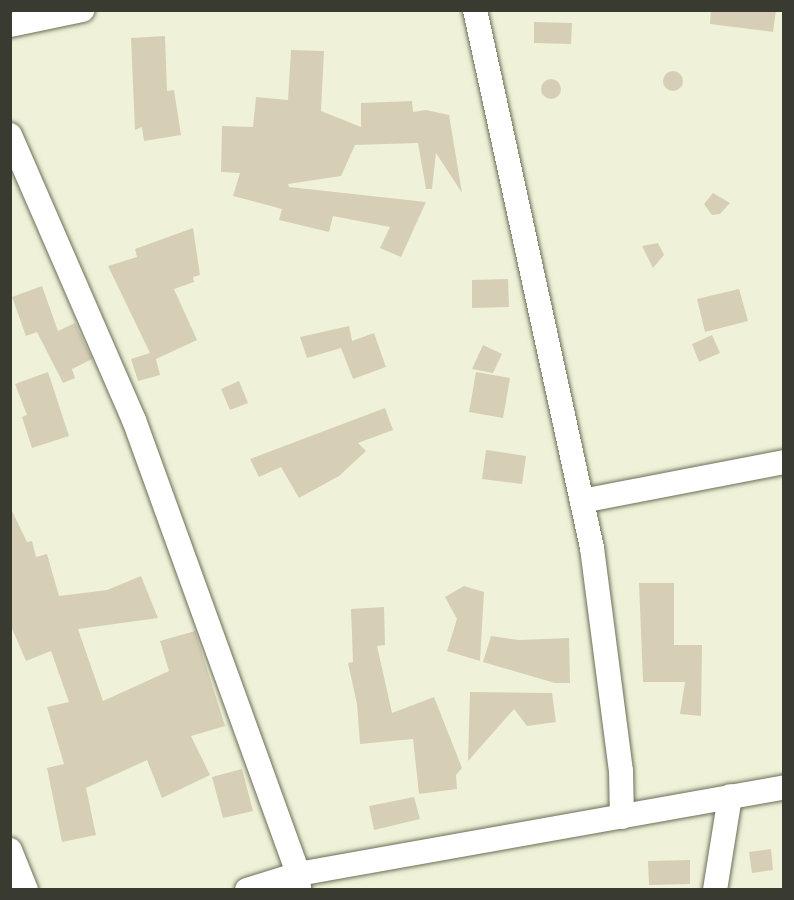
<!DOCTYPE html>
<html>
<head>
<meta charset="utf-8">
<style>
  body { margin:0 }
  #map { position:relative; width:794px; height:900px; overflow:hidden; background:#eff2d8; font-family:Mulish,sans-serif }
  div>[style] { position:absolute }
  .building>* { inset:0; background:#d6cfb6 }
  .round { border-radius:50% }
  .roads { filter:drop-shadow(0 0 2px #6c6e58) drop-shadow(0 0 2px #6c6e58) }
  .street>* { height:24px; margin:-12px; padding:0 12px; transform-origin:12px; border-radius:12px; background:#fff }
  span { translate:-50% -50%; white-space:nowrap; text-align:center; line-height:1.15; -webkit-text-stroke:5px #fff; paint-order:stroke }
  .frame { position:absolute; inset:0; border:12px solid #393a30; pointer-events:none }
</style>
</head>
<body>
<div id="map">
  <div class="building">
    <div style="clip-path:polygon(711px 10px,776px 10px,773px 32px,710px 24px)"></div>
    <div style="clip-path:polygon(534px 22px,572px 23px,571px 44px,534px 43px)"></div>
    <div style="clip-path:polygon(165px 36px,167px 91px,174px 90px,181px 135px,144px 141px,142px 127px,135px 130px,131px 38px)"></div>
    <div style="clip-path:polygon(291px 50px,324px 51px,321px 111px,361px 127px,361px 103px,412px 101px,413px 112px,426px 110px,449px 115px,462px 193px,436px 153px,432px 189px,426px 189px,418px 143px,355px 145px,341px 176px,288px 184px,289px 187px,426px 202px,401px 257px,380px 248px,390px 227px,333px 216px,329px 232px,279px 220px,282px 209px,233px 196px,240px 173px,221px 172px,222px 126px,253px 127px,256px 97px,288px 100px)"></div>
    <div class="round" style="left:663px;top:71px;width:20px;height:20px"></div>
    <div class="round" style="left:541px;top:79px;width:20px;height:20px"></div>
    <div style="clip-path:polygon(713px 193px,730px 203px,720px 214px,712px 215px,704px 204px)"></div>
    <div style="clip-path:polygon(193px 228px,200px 275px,193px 277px,194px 282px,174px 289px,197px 340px,156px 359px,160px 375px,138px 381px,131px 359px,150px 353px,108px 266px,137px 257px,135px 249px)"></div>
    <div style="clip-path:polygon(658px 243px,664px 255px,653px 268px,642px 246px)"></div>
    <div style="clip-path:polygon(508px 279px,509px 307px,472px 308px,472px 280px)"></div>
    <div style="clip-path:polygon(42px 286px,58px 331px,75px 323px,92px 359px,72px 369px,75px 378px,63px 383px,37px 332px,26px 336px,12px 297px)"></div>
    <div style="clip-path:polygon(739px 289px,748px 321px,705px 332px,697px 299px)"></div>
    <div style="clip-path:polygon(349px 326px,352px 341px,374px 333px,386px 367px,353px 379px,341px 348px,307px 358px,300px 337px)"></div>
    <div style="clip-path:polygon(712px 335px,720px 353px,699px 362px,692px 344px)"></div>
    <div style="clip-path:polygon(483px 345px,502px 354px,493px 373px,472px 369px)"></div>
    <div style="clip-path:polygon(48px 372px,69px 436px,32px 448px,22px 417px,27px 415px,15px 384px)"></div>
    <div style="clip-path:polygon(476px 372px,510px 378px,503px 418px,469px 412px)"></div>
    <div style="clip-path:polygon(239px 381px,248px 403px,230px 410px,221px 389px)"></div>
    <div style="clip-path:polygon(385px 408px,393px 430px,358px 443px,366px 451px,339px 476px,299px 498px,281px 467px,259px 477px,250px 459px)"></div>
    <div style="clip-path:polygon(486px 450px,526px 456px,522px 484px,482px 479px)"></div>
    <div style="clip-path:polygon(10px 507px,27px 542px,32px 541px,36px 557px,47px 554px,59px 596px,107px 590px,141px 576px,158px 618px,78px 629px,103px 701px,169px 671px,160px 641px,195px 631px,225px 726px,191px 736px,210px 775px,162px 798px,147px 760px,86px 788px,96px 835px,62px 842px,47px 768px,64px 764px,47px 707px,69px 702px,51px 651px,26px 661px,10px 624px)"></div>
    <div style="clip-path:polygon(639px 583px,674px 583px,674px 645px,702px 645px,701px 716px,680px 714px,685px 682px,643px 682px)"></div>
    <div style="clip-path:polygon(464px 586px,484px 592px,480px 661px,447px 651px,457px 619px,445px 597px)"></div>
    <div style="clip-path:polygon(384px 607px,385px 645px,377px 646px,392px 713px,434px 697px,462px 768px,456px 775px,457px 789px,419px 794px,413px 739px,360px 744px,357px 704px,348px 663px,353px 662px,351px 609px)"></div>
    <div style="clip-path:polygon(491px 636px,519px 640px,569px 638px,570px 683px,555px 683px,483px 662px)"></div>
    <div style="clip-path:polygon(470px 692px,552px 693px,556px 722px,527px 726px,514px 709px,468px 761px)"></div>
    <div style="clip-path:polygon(242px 769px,253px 811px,223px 818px,212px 777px)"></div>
    <div style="clip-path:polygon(414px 797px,420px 819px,374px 830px,369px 806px)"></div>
    <div style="clip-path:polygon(771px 849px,773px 870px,752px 873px,749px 852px)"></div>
    <div style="clip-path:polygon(690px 860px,690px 884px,649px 885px,648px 861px)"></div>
  </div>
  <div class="roads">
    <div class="street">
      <div style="left:475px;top:10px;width:551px;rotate:77.73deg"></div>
      <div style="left:592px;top:548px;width:225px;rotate:82.6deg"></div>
      <div style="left:621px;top:771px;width:46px;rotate:88.8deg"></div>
      <div style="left:10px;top:25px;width:74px;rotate:-11.8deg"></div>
      <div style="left:10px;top:135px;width:311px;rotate:66.5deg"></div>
      <div style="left:134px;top:420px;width:483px;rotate:70.1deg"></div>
      <div style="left:298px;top:874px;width:16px;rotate:86deg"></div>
      <div style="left:582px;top:501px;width:206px;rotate:-10.9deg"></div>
      <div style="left:10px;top:850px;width:43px;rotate:68.2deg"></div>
      <div style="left:247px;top:890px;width:53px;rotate:-17.4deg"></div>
      <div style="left:298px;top:874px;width:494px;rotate:-10.1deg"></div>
      <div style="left:715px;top:890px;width:95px;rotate:-80.9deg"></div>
    </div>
  </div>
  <div class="frame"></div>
</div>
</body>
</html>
